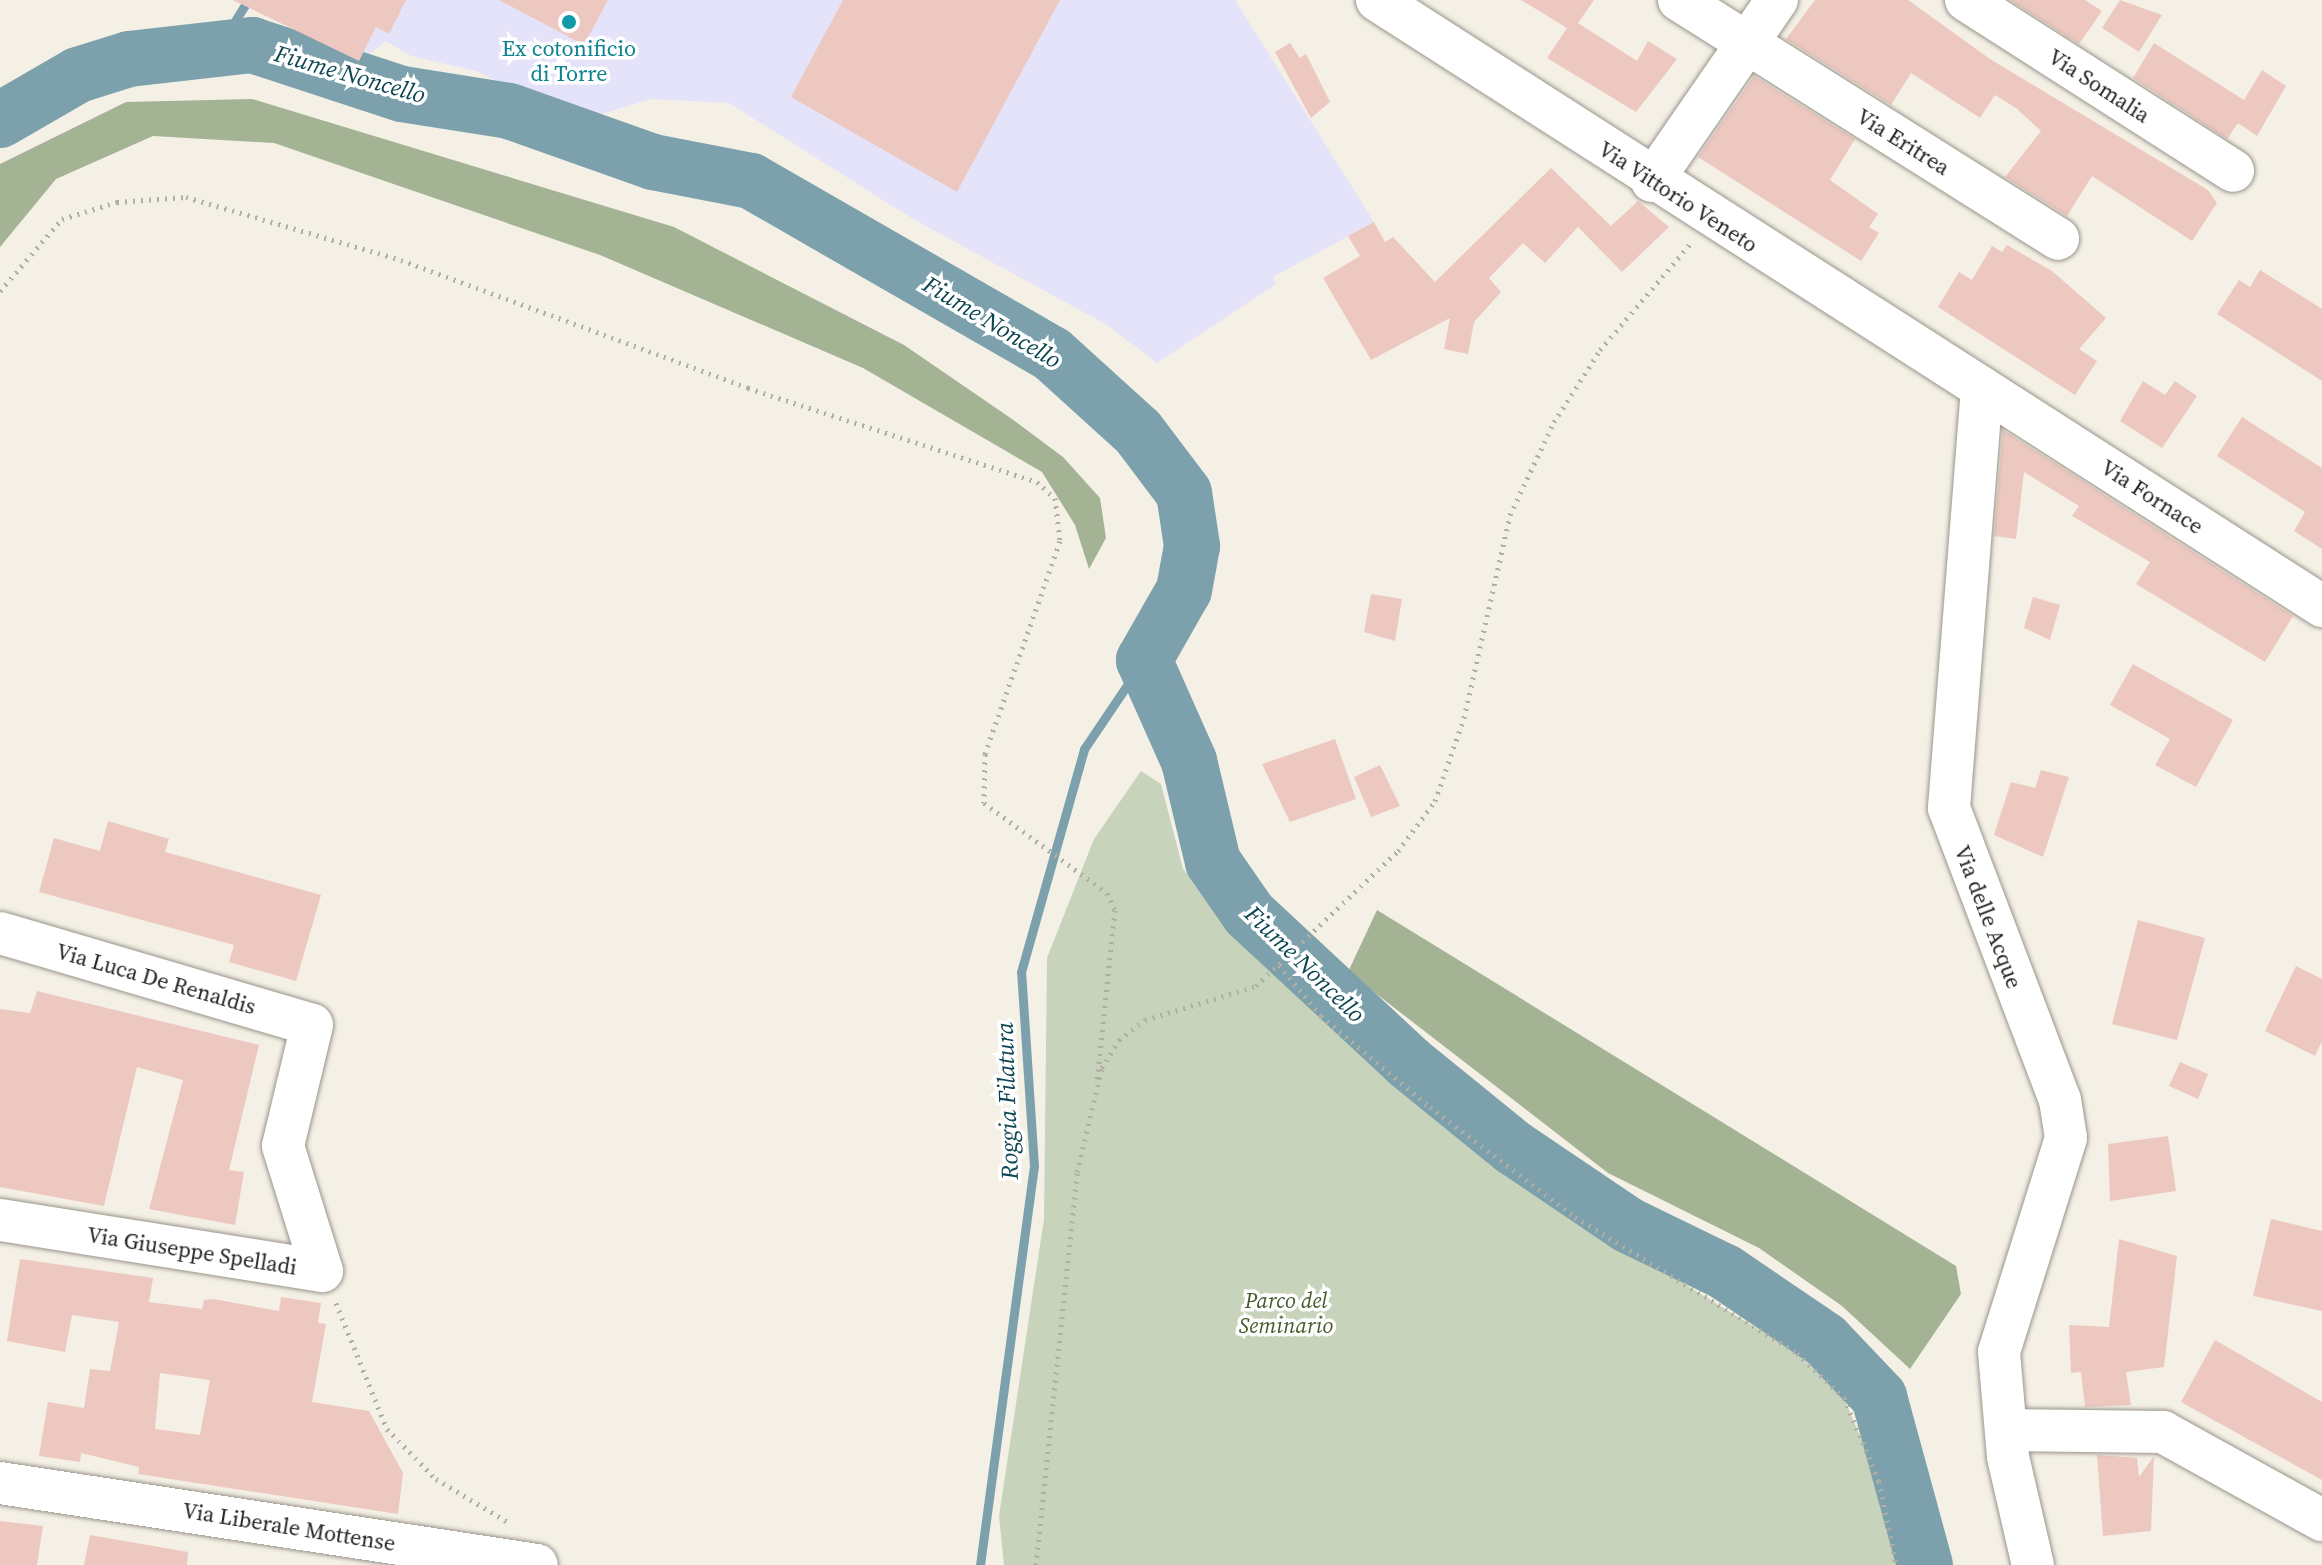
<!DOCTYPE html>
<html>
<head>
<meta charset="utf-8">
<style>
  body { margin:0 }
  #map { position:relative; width:2322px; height:1565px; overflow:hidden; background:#f4f0e5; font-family:"Source Serif 4",serif }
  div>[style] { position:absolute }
  .industrial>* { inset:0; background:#e5e3f9 }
  .green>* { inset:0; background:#c8d3bb }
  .forest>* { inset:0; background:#a5b395 }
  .stream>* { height:9px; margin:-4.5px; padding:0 4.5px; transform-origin:4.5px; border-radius:4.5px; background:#7ca1ac }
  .river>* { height:56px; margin:-28px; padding:0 28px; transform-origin:28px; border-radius:28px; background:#7ca1ac }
  .building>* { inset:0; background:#edc8c0 }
  .path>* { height:5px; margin-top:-2.5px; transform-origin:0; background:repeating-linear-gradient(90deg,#b1aea5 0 2px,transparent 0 8px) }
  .roads { filter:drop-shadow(0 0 2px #99958b) drop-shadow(0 0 2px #99958b) }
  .minor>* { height:42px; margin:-21px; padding:0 21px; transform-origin:21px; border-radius:21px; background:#fff }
  .dots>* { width:22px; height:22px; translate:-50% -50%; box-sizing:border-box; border:4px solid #fff; border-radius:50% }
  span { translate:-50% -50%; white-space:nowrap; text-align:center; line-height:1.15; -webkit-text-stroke:7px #fff; paint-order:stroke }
  .culture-label { font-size:22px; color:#0d838f }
  .street-label { font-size:22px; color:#25231f }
  .park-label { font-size:22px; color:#475a2b; font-style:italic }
  .water-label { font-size:24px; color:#0c4552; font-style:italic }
</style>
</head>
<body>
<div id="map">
  <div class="industrial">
    <div style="clip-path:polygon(233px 0,1235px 0,1374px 222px,1273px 277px,1276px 284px,1157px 363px,1107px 325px,913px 219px,729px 103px,651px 99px,576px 122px,476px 71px,411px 56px,386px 41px,359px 61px)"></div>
  </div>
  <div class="green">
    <div style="clip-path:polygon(1141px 771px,1161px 784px,1183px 869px,1321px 1016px,1575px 1217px,1797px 1353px,1844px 1398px,1879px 1481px,1896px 1565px,1004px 1565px,999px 1516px,1044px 1219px,1047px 958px,1094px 839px)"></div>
  </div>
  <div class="forest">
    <div style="clip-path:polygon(252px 99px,674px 227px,904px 345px,1012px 419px,1063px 457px,1100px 498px,1106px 538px,1089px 569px,1075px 525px,1042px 472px,863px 368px,600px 255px,274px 143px,153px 136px,56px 179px,0 247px,0 164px,126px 102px)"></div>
    <div style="clip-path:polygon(1377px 910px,1956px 1266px,1961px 1294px,1910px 1369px,1842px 1306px,1759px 1248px,1608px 1173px,1348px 972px)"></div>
  </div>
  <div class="stream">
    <div style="left:220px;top:45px;width:53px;rotate:-58.1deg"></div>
    <div style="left:980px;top:1565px;width:403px;rotate:-82.3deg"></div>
    <div style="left:1034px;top:1166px;width:194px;rotate:-93.8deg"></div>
    <div style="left:1021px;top:972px;width:232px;rotate:-74.2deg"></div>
    <div style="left:1084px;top:749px;width:107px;rotate:-56deg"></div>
  </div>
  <div class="river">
    <div style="left:0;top:120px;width:90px;rotate:-30deg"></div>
    <div style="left:78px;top:75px;width:53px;rotate:-17.4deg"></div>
    <div style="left:129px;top:59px;width:124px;rotate:-6.5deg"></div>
    <div style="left:252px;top:45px;width:158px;rotate:18.1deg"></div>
    <div style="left:402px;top:94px;width:108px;rotate:9deg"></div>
    <div style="left:509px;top:111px;width:153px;rotate:19.5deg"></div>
    <div style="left:653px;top:162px;width:100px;rotate:11deg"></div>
    <div style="left:751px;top:181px;width:347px;rotate:29.9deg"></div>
    <div style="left:1052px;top:354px;width:116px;rotate:42.2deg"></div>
    <div style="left:1138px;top:432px;width:76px;rotate:53deg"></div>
    <div style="left:1184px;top:493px;width:54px;rotate:81.4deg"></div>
    <div style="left:1192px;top:546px;width:45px;rotate:100.3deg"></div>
    <div style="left:1184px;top:590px;width:81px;rotate:119.7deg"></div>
    <div style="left:1144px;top:660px;width:111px;rotate:66deg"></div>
    <div style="left:1189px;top:761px;width:104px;rotate:76.6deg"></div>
    <div style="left:1213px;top:862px;width:63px;rotate:55.3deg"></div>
    <div style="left:1249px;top:914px;width:217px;rotate:42.9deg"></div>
    <div style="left:1408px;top:1062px;width:136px;rotate:39.1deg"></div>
    <div style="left:1514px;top:1148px;width:138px;rotate:34deg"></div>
    <div style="left:1628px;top:1225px;width:108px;rotate:25.9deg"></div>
    <div style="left:1725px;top:1272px;width:121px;rotate:34.2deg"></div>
    <div style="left:1825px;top:1340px;width:79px;rotate:46.5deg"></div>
    <div style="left:1879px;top:1397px;width:174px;rotate:74.7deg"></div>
  </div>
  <div class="building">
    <div style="clip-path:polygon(233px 0,406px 0,389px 34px,376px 27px,359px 61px)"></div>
    <div style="clip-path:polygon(499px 0,608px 0,584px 45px)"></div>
    <div style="clip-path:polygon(843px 0,1060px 0,957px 192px,791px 97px)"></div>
    <div style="clip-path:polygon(1521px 0,1594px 0,1578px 23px,1637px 61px,1648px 41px,1677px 59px,1636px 112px,1547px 58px,1567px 28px)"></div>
    <div style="clip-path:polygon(1815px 0,1908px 0,1990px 59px,2208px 190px,2217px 203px,2192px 241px,2092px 176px,2067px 216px,2005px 177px,2041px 131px,2016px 108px,1995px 95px,1980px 118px,1911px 73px,1891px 105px,1786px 39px)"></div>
    <div style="clip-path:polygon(2010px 0,2085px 0,2102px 11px,2079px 44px)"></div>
    <div style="clip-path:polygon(2120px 0,2162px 15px,2139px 52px,2102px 28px)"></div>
    <div style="clip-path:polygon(1290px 43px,1300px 58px,1306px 54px,1330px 102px,1311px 118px,1275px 52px)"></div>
    <div style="clip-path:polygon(2154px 43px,2244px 100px,2262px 70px,2286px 86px,2257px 136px,2238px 123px,2227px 139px,2133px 78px)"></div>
    <div style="clip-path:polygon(1754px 76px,1855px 139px,1830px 180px,1878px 214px,1869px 227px,1879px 233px,1861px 261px,1698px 157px)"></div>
    <div style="clip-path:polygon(1551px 168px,1611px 226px,1638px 201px,1669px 227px,1622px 272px,1578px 227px,1545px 263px,1523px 243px,1489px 278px,1501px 292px,1474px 322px,1468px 354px,1444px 349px,1450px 318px,1371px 360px,1323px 278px,1360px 256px,1348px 236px,1374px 222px,1385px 242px,1393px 237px,1435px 282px)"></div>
    <div style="clip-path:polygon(2007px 245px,2052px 271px,2106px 318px,2079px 349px,2097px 361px,2075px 395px,1938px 307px,1959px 272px,1972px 280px,1992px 246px,2002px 252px)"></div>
    <div style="clip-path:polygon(2260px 270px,2322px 309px,2322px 381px,2217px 314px,2239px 280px,2250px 287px)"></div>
    <div style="clip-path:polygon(2143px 381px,2165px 395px,2175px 381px,2197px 396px,2162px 448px,2120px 421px)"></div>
    <div style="clip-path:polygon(2242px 417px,2322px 468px,2322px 549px,2294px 531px,2305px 512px,2217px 456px)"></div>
    <div style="clip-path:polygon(2003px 430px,2293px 616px,2265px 662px,2136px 584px,2150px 562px,2072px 516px,2079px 506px,2024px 472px,2016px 539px,1994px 536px)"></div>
    <div style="clip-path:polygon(1371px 594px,1402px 599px,1395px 641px,1364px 632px)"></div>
    <div style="clip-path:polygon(2033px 597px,2060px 605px,2050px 640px,2024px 628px)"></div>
    <div style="clip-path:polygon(2133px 664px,2233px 720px,2196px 787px,2155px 765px,2170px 739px,2110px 705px)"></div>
    <div style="clip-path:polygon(1335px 739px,1356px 799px,1290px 822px,1262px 764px)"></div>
    <div style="clip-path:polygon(1380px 765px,1400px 806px,1371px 817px,1354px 777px)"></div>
    <div style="clip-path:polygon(2041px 770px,2069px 777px,2043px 857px,1994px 835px,2011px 782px,2035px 788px)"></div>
    <div style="clip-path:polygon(108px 821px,169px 839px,165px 852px,321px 895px,296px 981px,229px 962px,234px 945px,39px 892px,54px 838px,100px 851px)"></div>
    <div style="clip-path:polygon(2138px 920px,2205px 938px,2177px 1040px,2112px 1024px)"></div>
    <div style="clip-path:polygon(2296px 966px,2322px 979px,2322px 1041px,2315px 1056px,2265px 1031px)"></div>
    <div style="clip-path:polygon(37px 991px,259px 1045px,229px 1170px,244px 1172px,235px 1225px,149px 1209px,183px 1080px,137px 1067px,104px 1206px,0 1187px,0 1009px,30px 1013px)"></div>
    <div style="clip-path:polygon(2180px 1062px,2208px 1074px,2198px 1099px,2169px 1086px)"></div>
    <div style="clip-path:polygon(2168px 1136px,2176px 1191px,2110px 1201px,2108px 1144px)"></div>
    <div style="clip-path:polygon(2271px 1219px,2322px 1231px,2322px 1311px,2253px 1296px)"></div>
    <div style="clip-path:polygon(2119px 1239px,2177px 1256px,2164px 1367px,2126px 1372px,2131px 1405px,2085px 1407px,2081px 1372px,2071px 1373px,2069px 1325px,2109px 1327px)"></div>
    <div style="clip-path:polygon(evenodd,20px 1259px,153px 1278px,149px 1302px,202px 1309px,204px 1300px,213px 1299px,279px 1311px,281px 1297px,321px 1303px,318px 1323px,326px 1324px,312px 1402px,369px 1411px,403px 1473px,398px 1514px,138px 1474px,139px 1467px,81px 1453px,80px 1462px,39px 1456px,48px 1402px,84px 1408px,90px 1369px,110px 1371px,119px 1322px,72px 1315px,65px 1352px,7px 1341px,20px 1259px,160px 1373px,210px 1380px,200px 1435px,155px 1429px,160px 1373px)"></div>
    <div style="clip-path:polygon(2215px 1340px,2322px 1402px,2322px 1480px,2181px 1402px)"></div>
    <div style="clip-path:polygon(2097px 1455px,2137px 1458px,2139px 1477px,2154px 1456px,2151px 1531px,2103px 1536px)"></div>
    <div style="clip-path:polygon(0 1521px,43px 1526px,37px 1565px,0 1565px)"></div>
    <div style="clip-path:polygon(90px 1535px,188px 1552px,187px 1565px,84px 1565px)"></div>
  </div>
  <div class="path">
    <div style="left:0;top:291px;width:95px;rotate:-49.3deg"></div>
    <div style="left:62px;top:219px;width:58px;rotate:-17.2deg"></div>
    <div style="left:117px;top:202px;width:69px;rotate:-4.1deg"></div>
    <div style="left:186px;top:197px;width:224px;rotate:16.3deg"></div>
    <div style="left:401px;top:260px;width:370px;rotate:20.2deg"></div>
    <div style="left:748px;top:388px;width:304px;rotate:18deg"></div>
    <div style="left:1037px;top:482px;width:24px;rotate:42deg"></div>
    <div style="left:1055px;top:498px;width:43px;rotate:83.4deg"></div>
    <div style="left:1060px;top:541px;width:226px;rotate:109.4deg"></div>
    <div style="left:985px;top:754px;width:49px;rotate:91.2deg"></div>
    <div style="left:984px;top:803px;width:152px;rotate:36.2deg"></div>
    <div style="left:1107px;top:893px;width:19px;rotate:65deg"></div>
    <div style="left:1115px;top:910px;width:172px;rotate:96deg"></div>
    <div style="left:1279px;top:965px;width:66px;rotate:50.5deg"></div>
    <div style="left:1321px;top:1016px;width:142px;rotate:39.9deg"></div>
    <div style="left:1430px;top:1107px;width:182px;rotate:37.2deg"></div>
    <div style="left:1575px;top:1217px;width:260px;rotate:31.5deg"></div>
    <div style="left:1797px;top:1353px;width:65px;rotate:43.8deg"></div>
    <div style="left:1844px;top:1398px;width:90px;rotate:67.1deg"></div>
    <div style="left:1879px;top:1481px;width:86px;rotate:78.6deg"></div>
    <div style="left:336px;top:1303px;width:136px;rotate:68deg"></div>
    <div style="left:387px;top:1429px;width:70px;rotate:45.6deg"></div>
    <div style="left:436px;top:1479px;width:87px;rotate:31deg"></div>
    <div style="left:1036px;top:1565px;width:395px;rotate:-84deg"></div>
    <div style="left:1077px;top:1172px;width:107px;rotate:-76.5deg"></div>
    <div style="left:1102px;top:1068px;width:33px;rotate:-59deg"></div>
    <div style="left:1119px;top:1040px;width:33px;rotate:-38deg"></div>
    <div style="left:1145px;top:1020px;width:116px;rotate:-17deg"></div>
    <div style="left:1256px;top:986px;width:196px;rotate:-43.6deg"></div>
    <div style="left:1398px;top:851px;width:62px;rotate:-53.5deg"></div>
    <div style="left:1435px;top:801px;width:88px;rotate:-70.7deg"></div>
    <div style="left:1464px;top:718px;width:208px;rotate:-77.2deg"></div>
    <div style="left:1510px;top:515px;width:103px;rotate:-64.7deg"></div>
    <div style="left:1554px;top:422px;width:85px;rotate:-57.4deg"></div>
    <div style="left:1600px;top:350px;width:140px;rotate:-49.6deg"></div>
  </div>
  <div class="roads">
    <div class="minor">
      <div style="left:1377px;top:0;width:1123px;rotate:32.67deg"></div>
      <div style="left:1679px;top:0;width:448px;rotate:32.2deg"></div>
      <div style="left:1966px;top:0;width:317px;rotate:32.6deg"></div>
      <div style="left:1652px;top:181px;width:220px;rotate:-55.4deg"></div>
      <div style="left:1982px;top:388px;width:421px;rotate:94.5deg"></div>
      <div style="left:1949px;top:808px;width:312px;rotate:69.2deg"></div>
      <div style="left:2060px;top:1100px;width:38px;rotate:81deg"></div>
      <div style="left:2066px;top:1138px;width:224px;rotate:107.4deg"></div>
      <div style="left:1999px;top:1352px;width:105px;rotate:85.1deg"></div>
      <div style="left:2008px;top:1457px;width:111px;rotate:77deg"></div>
      <div style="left:0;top:933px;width:325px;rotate:16.4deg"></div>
      <div style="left:312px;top:1025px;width:124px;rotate:103.5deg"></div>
      <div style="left:283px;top:1146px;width:131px;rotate:72.7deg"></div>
      <div style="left:322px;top:1271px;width:326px;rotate:-171deg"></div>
      <div style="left:2006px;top:1430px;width:157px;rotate:0.7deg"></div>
      <div style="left:2163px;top:1432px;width:182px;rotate:29deg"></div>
      <div style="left:0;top:1483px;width:543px;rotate:8.68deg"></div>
    </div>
  </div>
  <div class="dots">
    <div style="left:569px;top:22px;background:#0f9aa8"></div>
  </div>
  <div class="culture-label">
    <span style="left:569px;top:61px">Ex cotonificio<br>di Torre</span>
  </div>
  <div class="street-label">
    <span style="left:2099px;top:86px;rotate:33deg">Via Somalia</span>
    <span style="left:1903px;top:142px;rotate:32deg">Via Eritrea</span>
    <span style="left:1678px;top:197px;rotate:33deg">Via Vittorio Veneto</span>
    <span style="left:2152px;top:497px;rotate:33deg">Via Fornace</span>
    <span style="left:1988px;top:917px;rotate:69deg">Via delle Acque</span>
    <span style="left:156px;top:979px;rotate:16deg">Via Luca De Renaldis</span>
    <span style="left:192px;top:1251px;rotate:9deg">Via Giuseppe Spelladi</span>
    <span style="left:289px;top:1527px;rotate:9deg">Via Liberale Mottense</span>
  </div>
  <div class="park-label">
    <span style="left:1286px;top:1313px">Parco del<br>Seminario</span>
  </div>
  <div class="water-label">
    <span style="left:350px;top:74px;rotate:16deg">Fiume Noncello</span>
    <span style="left:992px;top:322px;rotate:31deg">Fiume Noncello</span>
    <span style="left:1305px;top:964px;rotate:44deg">Fiume Noncello</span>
    <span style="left:1007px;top:1101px;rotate:-92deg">Roggia Filatura</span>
  </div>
</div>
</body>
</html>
